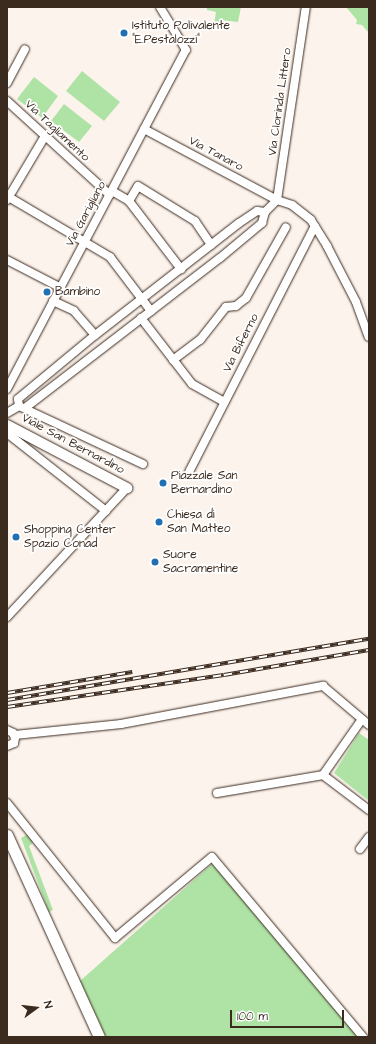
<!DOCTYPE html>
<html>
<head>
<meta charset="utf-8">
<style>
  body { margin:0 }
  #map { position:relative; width:376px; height:1044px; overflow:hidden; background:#fcf3ec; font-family:"Architects Daughter",sans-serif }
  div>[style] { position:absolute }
  .green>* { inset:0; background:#afe3a5 }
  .roads { filter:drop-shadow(0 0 1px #3b2a1e) drop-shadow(0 0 1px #3b2a1e) }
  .minor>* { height:8px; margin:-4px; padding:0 4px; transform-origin:4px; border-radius:4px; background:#fff }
  .tertiary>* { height:10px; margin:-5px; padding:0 5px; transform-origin:5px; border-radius:5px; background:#fff }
  .secondary>* { height:11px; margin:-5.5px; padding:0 5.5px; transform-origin:5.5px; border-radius:5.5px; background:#fff }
  .rail>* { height:4px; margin-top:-2px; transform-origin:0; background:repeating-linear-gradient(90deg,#fff 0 8px,#3b2a1e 0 16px); box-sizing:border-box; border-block:1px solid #3b2a1e }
  .dots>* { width:11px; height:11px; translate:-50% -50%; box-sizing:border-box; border:2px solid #fff; border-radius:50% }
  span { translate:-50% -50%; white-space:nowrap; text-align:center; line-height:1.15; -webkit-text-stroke:3.5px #fff; paint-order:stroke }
  .poi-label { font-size:12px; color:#3b2a1e }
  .left { translate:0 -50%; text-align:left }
  .street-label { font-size:12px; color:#3b2a1e }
  .frame { position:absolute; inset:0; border:8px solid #3b2a1e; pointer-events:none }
  .north { position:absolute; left:16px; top:988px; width:40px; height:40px; -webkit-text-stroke:3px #fff; paint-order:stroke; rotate:75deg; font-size:11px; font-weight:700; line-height:16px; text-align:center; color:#3b2a1e }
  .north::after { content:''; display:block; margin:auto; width:14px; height:18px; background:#3b2a1e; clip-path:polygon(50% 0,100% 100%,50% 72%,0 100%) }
  .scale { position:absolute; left:230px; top:1010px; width:114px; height:18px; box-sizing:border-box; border:2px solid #3b2a1e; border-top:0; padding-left:5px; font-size:12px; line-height:14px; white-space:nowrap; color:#3b2a1e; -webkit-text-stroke:3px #fff; paint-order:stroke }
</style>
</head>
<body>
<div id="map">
  <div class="green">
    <div style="clip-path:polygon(207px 7px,241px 7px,238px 22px,221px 20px,220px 26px,214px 25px,216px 12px,207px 10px)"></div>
    <div style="clip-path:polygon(346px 7px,369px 7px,369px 33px,362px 25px,356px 24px,357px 20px)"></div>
    <div style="clip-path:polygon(82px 71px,120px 102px,104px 121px,66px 91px)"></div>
    <div style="clip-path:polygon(34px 77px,58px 96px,42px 118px,17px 99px)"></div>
    <div style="clip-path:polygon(64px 104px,92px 126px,79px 142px,51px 121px)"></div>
    <div style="clip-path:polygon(359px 733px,369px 740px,369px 801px,334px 773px)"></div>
    <div style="clip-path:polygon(28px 834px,34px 842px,29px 846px,53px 910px,49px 912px,21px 838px)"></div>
    <div style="clip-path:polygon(212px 864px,269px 928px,359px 1037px,106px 1037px,80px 981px)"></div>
  </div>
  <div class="roads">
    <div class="minor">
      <div style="left:7px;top:83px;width:38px;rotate:-62deg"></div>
      <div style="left:7px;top:101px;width:139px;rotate:42.4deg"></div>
      <div style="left:144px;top:129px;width:151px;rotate:28.1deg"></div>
      <div style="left:277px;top:200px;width:16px;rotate:18deg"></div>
      <div style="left:292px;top:205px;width:24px;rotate:38deg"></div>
      <div style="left:311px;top:220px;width:31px;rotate:58deg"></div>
      <div style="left:327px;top:246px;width:63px;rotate:62.6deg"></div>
      <div style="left:356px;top:302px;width:37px;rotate:70deg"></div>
      <div style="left:112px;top:191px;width:20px;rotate:30deg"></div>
      <div style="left:129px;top:201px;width:86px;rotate:52.6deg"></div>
      <div style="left:7px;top:196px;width:120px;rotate:30.6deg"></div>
      <div style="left:110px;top:257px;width:68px;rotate:52.8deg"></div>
      <div style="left:7px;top:200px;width:74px;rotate:-59.3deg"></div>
      <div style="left:277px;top:200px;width:195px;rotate:-81.5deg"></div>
      <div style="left:129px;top:201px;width:17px;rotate:-59deg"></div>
      <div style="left:138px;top:186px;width:67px;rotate:31.6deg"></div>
      <div style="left:195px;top:221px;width:29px;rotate:56deg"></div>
      <div style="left:265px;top:212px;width:17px;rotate:-45deg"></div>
      <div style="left:7px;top:260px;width:61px;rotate:27.4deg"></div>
      <div style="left:53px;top:301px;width:23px;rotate:25deg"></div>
      <div style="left:74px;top:311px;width:32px;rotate:49deg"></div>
      <div style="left:141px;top:318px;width:83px;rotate:52.3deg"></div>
      <div style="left:192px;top:384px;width:37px;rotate:29deg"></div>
      <div style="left:173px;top:360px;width:34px;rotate:-37deg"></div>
      <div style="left:200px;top:340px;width:42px;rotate:-51.8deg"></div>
      <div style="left:226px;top:307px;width:10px;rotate:-6deg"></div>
      <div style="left:236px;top:306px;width:13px;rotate:-39deg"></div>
      <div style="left:246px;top:298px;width:81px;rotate:-60.6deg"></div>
      <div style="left:7px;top:389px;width:383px;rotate:-62.2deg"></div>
      <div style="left:186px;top:50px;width:50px;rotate:-121.2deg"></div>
      <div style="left:25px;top:408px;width:246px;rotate:-37.6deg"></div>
      <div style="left:220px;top:258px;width:55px;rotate:-39.8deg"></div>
      <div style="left:262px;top:223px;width:11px;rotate:-75deg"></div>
      <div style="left:265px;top:212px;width:8px;rotate:-173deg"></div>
      <div style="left:257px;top:211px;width:22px;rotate:146deg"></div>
      <div style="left:239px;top:223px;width:182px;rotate:142.1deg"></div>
      <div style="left:95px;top:335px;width:100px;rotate:140.3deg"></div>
      <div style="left:18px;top:399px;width:7px;rotate:82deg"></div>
      <div style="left:19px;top:406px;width:137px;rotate:25.1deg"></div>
      <div style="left:7px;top:413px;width:14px;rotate:-30deg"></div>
      <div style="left:7px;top:433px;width:126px;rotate:38.2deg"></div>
      <div style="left:189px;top:472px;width:276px;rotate:-62.9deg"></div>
      <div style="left:7px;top:617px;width:176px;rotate:-47.1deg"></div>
      <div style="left:7px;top:730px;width:7px;rotate:27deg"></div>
      <div style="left:13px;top:733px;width:5px;rotate:68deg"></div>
      <div style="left:15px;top:738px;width:5px;rotate:101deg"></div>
      <div style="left:14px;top:743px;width:8px;rotate:157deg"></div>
      <div style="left:15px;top:735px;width:107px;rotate:-5.9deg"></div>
      <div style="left:121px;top:724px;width:206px;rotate:-10.7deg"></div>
      <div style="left:323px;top:686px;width:60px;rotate:40.3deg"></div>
      <div style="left:323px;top:775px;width:58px;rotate:37.3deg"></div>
      <div style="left:217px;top:793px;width:108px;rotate:-9.6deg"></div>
      <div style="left:323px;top:775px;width:68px;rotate:-55.1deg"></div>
      <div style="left:7px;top:803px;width:173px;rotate:51.3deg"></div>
      <div style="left:115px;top:938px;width:126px;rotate:-39.9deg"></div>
      <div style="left:212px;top:857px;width:235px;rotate:50deg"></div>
      <div style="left:360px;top:849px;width:15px;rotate:-53deg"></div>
    </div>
    <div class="tertiary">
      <div style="left:7px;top:425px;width:136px;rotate:27.7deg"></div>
    </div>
    <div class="secondary">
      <div style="left:7px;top:835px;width:222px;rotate:65.5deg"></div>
    </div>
  </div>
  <div class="rail">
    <div style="left:7px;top:693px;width:127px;rotate:-9.5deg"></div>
    <div style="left:7px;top:700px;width:367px;rotate:-9.6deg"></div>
    <div style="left:7px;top:707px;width:219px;rotate:-8.4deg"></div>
    <div style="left:224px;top:675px;width:147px;rotate:-9.8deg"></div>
  </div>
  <div class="dots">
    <div style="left:124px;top:33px;background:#1f6fb2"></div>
    <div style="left:47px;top:292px;background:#1f6fb2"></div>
    <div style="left:163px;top:483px;background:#1f6fb2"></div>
    <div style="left:159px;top:522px;background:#1f6fb2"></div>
    <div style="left:16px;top:537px;background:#1f6fb2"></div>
    <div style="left:155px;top:562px;background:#1f6fb2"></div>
  </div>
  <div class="poi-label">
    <span class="left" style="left:132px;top:33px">Istituto Polivalente<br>"E.Pestalozzi"</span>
    <span class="left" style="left:55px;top:292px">Bambino</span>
    <span class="left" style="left:171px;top:483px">Piazzale San<br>Bernardino</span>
    <span class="left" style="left:167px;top:522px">Chiesa di<br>San Matteo</span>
    <span class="left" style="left:24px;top:537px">Shopping Center<br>Spazio Conad</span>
    <span class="left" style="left:163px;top:562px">Suore<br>Sacramentine</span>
  </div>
  <div class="street-label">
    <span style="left:280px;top:102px;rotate:-82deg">Via Clorinda Littero</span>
    <span style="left:57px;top:131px;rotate:43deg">Via Tagliamento</span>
    <span style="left:216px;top:154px;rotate:28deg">Via Tanaro</span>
    <span style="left:86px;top:214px;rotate:-62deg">Via Garigliano</span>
    <span style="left:241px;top:343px;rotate:-63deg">Via Biferno</span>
    <span style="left:73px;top:444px;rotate:28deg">Viale San Bernardino</span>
  </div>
  <div class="frame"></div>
  <div class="north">N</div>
  <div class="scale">100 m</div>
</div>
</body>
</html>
